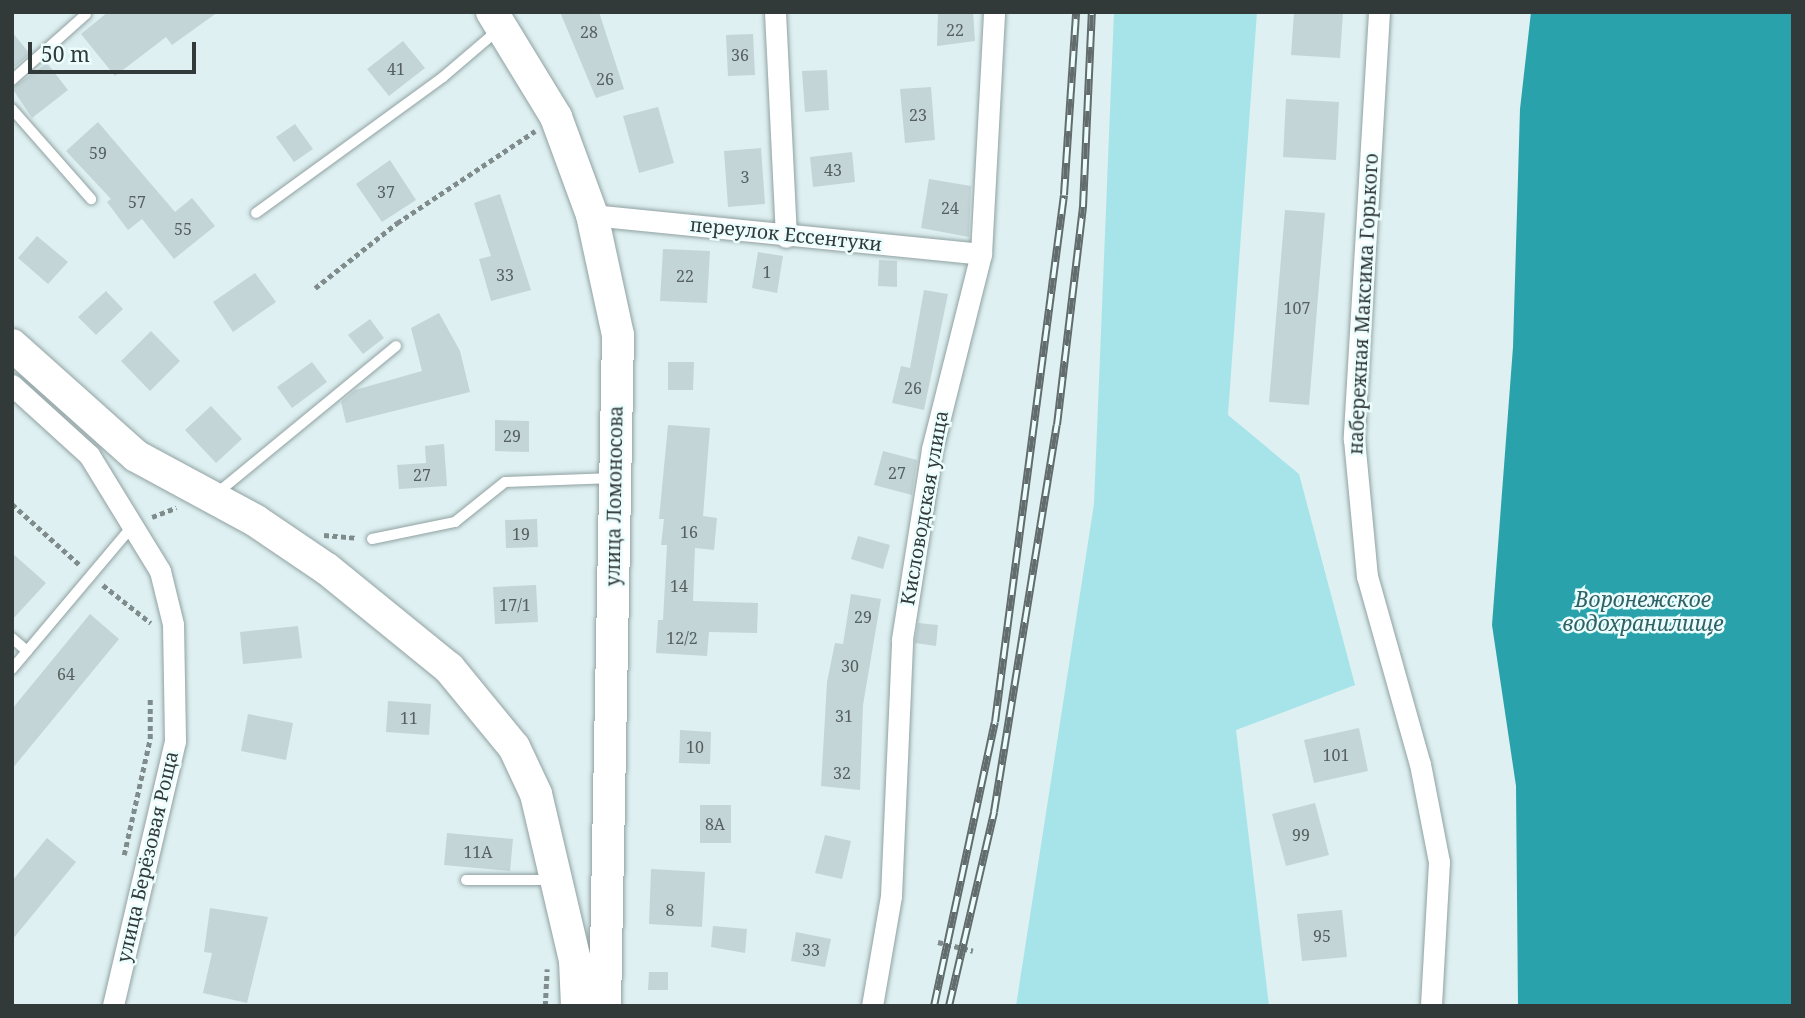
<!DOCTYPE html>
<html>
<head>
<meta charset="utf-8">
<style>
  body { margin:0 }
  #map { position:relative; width:1805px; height:1018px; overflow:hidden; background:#def0f1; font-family:"Noto Serif",serif }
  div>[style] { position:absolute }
  .green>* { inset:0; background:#a6e4e9 }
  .water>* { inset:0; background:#29a2ab }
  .building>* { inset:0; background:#c4d5d7 }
  .path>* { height:4.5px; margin-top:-2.25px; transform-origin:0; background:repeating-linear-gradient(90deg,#808c8c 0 5px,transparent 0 8.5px) }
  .roads { filter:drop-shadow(0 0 2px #91a1a2) drop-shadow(0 0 2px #91a1a2) }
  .lane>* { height:10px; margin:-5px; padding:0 5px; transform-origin:5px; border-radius:5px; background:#fff }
  .street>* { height:21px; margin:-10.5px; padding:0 10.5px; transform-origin:10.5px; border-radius:10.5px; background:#fff }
  .secondary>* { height:32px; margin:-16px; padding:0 16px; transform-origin:16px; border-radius:16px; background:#fff }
  .rail>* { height:8px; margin-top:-4px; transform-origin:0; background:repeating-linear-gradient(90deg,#ecfdfe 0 16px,#626c6c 0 32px); box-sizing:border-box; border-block:2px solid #626c6c }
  span { translate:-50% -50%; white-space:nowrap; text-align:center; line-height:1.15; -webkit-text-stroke:5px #ecfdfe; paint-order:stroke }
  .number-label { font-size:16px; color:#566060 }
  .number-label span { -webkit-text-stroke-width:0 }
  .street-label { font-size:19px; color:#323939 }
  .water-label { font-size:21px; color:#306165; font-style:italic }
  .frame { position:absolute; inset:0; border:14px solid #323939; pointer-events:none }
  .scale { position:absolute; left:28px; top:42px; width:168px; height:32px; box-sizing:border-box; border:4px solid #323939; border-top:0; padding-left:9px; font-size:21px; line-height:24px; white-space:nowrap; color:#323939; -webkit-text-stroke:5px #ecfdfe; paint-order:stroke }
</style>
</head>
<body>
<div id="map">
  <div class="green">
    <div style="clip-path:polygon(1114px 12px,1257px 12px,1228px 415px,1299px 474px,1355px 685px,1236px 730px,1269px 1006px,1016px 1006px,1094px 504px)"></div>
  </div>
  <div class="water">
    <div style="clip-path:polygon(1531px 12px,1793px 12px,1793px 1006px,1518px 1006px,1516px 786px,1492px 625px,1513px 347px,1520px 109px)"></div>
  </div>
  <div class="building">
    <div style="clip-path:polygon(108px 12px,218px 12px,172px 45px,166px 37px,115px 76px,81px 34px)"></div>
    <div style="clip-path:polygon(560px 12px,599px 12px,624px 89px,596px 98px)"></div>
    <div style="clip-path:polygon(938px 12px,973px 12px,975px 41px,937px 46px)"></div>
    <div style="clip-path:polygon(1294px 12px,1343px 12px,1340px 58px,1291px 55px)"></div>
    <div style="clip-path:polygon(12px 32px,30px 54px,12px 69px)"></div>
    <div style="clip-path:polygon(753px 34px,755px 75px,728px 76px,726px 35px)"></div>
    <div style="clip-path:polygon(403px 41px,425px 68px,389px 96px,367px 69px)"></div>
    <div style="clip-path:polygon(47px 63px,68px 90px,32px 118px,12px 88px)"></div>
    <div style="clip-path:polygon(827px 70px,829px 110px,805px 112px,802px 71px)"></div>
    <div style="clip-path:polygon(931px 87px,935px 140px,905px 143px,900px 89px)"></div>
    <div style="clip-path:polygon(1286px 99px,1339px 102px,1336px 160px,1283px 157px)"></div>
    <div style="clip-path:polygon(658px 107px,674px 163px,639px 173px,623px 116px)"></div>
    <div style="clip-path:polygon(98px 122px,175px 212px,192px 198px,215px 226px,174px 259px,142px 219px,128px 230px,107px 202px,111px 199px,66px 151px)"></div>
    <div style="clip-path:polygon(295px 124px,313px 149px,294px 162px,276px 137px)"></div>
    <div style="clip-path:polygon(761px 148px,765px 204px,728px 207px,724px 151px)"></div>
    <div style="clip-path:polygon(852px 152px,855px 182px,813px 187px,810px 157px)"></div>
    <div style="clip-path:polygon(390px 160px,416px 200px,382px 222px,356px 184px)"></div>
    <div style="clip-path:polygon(929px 179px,971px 186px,969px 237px,921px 228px)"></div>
    <div style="clip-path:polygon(500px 194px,531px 290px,491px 301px,479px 259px,491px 256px,474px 203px)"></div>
    <div style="clip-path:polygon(1285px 210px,1325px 213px,1309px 405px,1269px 402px)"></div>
    <div style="clip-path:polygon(37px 236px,68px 262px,48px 284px,18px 258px)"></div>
    <div style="clip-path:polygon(663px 249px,710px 251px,707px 303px,660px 301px)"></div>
    <div style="clip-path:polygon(758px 252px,783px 256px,777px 293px,752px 288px)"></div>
    <div style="clip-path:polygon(879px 260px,897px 261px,897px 287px,878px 286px)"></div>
    <div style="clip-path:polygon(255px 273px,276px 302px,233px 332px,213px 302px)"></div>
    <div style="clip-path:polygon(924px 290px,948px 294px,924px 410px,892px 403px,901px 366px,910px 368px)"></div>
    <div style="clip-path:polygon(106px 291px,123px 309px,96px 335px,78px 317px)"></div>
    <div style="clip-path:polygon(439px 313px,460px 351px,470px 392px,346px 423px,341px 402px,355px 390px,422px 371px,411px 328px)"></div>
    <div style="clip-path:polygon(370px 319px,384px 338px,363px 354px,348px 335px)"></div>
    <div style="clip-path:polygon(151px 331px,180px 361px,150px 391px,121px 361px)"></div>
    <div style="clip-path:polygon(312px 362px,327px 382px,292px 408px,277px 387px)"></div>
    <div style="clip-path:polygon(668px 362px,694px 362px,693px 390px,668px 390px)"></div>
    <div style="clip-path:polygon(211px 406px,242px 439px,216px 463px,185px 430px)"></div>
    <div style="clip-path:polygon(495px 420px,529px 421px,529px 452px,495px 451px)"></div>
    <div style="clip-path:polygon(668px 425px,710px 428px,703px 516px,717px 518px,714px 550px,695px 548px,693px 601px,758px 603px,757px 633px,709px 632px,707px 656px,656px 653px,658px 620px,663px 620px,667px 545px,661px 545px,664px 519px,659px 519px)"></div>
    <div style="clip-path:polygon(444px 444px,447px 486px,399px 489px,397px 465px,426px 463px,425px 446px)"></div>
    <div style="clip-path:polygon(883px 451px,917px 460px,912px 495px,874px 485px)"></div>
    <div style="clip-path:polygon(537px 519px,538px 547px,506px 548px,505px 520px)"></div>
    <div style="clip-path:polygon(858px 536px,890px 545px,883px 569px,851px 559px)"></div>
    <div style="clip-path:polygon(12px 553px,46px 583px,12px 620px)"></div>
    <div style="clip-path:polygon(536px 585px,538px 622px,495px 624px,493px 587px)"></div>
    <div style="clip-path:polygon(851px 594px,881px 599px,863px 705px,860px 790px,821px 786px,827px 682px,835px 643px,843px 644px)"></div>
    <div style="clip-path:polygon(90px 614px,119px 639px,12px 769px,12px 709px)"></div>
    <div style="clip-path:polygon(918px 623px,938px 625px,936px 646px,915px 643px)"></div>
    <div style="clip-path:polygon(298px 626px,302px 658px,243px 664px,240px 632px)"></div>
    <div style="clip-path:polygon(388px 701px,431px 704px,429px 735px,386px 732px)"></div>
    <div style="clip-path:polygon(248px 714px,293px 723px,286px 760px,241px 751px)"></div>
    <div style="clip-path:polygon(1359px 728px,1368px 771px,1314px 783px,1304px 740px)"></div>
    <div style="clip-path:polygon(680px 730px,711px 732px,710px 764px,679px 763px)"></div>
    <div style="clip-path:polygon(1315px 803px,1329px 855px,1286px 866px,1272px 814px)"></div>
    <div style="clip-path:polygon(700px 805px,731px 805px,731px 843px,700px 843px)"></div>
    <div style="clip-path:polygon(447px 833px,513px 839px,510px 871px,444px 865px)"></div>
    <div style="clip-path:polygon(825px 835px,851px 841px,842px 879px,815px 873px)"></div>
    <div style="clip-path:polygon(47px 838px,76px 862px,12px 940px,12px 881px)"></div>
    <div style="clip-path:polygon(651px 869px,705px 872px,702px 927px,649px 924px)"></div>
    <div style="clip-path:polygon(210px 908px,268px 917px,247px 1003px,203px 993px,212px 953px,204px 952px)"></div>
    <div style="clip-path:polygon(1342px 910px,1347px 957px,1302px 961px,1297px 914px)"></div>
    <div style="clip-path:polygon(713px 926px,747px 929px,745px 953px,711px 947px)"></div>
    <div style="clip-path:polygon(796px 932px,831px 939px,825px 967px,791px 961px)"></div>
    <div style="clip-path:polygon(649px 972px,668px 972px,668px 990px,648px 990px)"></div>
  </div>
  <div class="path">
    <div style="left:315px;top:288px;width:105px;rotate:-38.4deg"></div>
    <div style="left:397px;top:223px;width:166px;rotate:-33.7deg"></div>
    <div style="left:12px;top:504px;width:93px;rotate:41.9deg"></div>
    <div style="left:152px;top:517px;width:26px;rotate:-21deg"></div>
    <div style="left:324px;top:535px;width:33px;rotate:5deg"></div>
    <div style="left:103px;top:585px;width:61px;rotate:38.4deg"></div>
    <div style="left:124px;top:855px;width:119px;rotate:-77.4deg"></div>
    <div style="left:150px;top:739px;width:41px;rotate:-90deg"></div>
    <div style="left:938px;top:942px;width:36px;rotate:14deg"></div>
    <div style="left:545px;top:1006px;width:37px;rotate:-87deg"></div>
  </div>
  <div class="roads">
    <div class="lane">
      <div style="left:12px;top:80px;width:99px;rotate:-41.7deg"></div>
      <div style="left:12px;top:109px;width:120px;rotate:48.7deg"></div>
      <div style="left:256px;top:213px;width:231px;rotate:-36deg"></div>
      <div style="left:443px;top:77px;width:72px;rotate:-40.5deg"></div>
      <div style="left:216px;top:494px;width:233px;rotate:-39.4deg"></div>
      <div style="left:372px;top:539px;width:85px;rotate:-11.6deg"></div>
      <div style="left:455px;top:522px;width:64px;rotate:-38.7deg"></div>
      <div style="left:505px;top:482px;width:109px;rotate:-2.1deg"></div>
      <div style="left:12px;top:638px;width:20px;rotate:41deg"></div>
      <div style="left:12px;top:669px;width:189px;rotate:-49.9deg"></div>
      <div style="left:466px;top:880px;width:88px"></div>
    </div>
    <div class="street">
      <div style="left:775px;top:12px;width:225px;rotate:87.2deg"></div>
      <div style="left:1379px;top:12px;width:428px;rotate:93.4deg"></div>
      <div style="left:1354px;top:439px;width:138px;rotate:84.6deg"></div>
      <div style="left:1367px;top:576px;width:195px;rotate:74.3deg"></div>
      <div style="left:1420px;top:764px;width:100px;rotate:79deg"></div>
      <div style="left:1439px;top:862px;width:144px;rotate:93.2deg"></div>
      <div style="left:592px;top:215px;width:391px;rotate:5.7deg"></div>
      <div style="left:12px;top:385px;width:104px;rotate:42.3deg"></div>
      <div style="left:89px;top:455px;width:136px;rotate:58.5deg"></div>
      <div style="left:160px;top:571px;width:55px;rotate:76.2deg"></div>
      <div style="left:173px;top:624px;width:117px;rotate:89deg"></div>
      <div style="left:175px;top:741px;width:272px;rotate:103.2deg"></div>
      <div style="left:872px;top:1006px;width:112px;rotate:-80.2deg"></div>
      <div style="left:891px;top:896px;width:257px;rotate:-87.5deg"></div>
      <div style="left:902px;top:639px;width:192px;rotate:-81deg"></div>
      <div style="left:932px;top:449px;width:201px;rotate:-75.9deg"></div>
      <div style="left:981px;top:254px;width:242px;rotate:-86.9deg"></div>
    </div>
    <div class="secondary">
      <div style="left:492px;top:12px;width:123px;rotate:58.6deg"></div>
      <div style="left:556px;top:117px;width:104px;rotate:69.8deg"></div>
      <div style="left:592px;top:215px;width:123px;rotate:77.8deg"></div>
      <div style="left:618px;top:335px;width:671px;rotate:91.11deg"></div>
      <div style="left:12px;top:345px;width:166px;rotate:41.8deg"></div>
      <div style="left:136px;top:456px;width:136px;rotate:28.4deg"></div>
      <div style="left:256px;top:521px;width:86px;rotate:34.1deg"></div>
      <div style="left:327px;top:569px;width:157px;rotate:39.1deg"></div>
      <div style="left:449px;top:668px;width:102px;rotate:50.6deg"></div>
      <div style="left:514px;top:747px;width:52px;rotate:64.9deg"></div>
      <div style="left:536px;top:794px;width:171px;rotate:76.8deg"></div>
      <div style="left:575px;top:960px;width:46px;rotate:87.5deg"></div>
    </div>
  </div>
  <div class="rail">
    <div style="left:934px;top:1006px;width:290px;rotate:-77.9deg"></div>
    <div style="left:995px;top:722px;width:531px;rotate:-82.54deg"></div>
    <div style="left:1064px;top:195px;width:183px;rotate:-86.2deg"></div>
    <div style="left:949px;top:1006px;width:199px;rotate:-76.9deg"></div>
    <div style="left:994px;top:812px;width:392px;rotate:-80.8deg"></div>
    <div style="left:1057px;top:425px;width:220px;rotate:-83.2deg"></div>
    <div style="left:1083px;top:207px;width:195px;rotate:-87.4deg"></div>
  </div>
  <div class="number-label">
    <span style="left:955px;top:30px">22</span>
    <span style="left:589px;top:32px">28</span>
    <span style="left:740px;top:55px">36</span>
    <span style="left:396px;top:69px">41</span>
    <span style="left:605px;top:79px">26</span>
    <span style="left:918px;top:115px">23</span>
    <span style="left:98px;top:153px">59</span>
    <span style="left:833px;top:170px">43</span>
    <span style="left:745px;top:177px">3</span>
    <span style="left:386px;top:192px">37</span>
    <span style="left:137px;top:202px">57</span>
    <span style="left:950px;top:208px">24</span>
    <span style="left:183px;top:229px">55</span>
    <span style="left:767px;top:272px">1</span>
    <span style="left:505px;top:275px">33</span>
    <span style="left:685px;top:276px">22</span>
    <span style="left:1297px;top:308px">107</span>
    <span style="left:913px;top:388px">26</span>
    <span style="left:512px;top:436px">29</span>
    <span style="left:897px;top:473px">27</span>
    <span style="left:422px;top:475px">27</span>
    <span style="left:689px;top:532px">16</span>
    <span style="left:521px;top:534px">19</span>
    <span style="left:679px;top:586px">14</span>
    <span style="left:515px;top:605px">17/1</span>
    <span style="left:863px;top:617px">29</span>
    <span style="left:682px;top:638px">12/2</span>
    <span style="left:850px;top:666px">30</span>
    <span style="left:66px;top:674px">64</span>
    <span style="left:844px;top:716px">31</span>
    <span style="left:409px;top:718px">11</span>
    <span style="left:695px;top:747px">10</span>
    <span style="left:1336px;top:755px">101</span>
    <span style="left:842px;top:773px">32</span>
    <span style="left:715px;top:824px">8А</span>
    <span style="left:1301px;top:835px">99</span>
    <span style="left:478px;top:852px">11А</span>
    <span style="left:670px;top:910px">8</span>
    <span style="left:1322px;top:936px">95</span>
    <span style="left:811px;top:950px">33</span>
  </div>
  <div class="street-label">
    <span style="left:786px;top:235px;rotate:6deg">переулок Ессентуки</span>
    <span style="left:1364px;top:304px;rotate:-87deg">набережная Максима Горького</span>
    <span style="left:615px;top:496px;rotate:-89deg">улица Ломоносова</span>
    <span style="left:925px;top:508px;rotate:-80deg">Кисловодская улица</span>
    <span style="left:148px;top:857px;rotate:-77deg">улица Берёзовая Роща</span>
  </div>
  <div class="water-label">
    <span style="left:1643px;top:611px">Воронежское<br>водохранилище</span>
  </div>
  <div class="frame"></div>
  <div class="scale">50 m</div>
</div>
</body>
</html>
